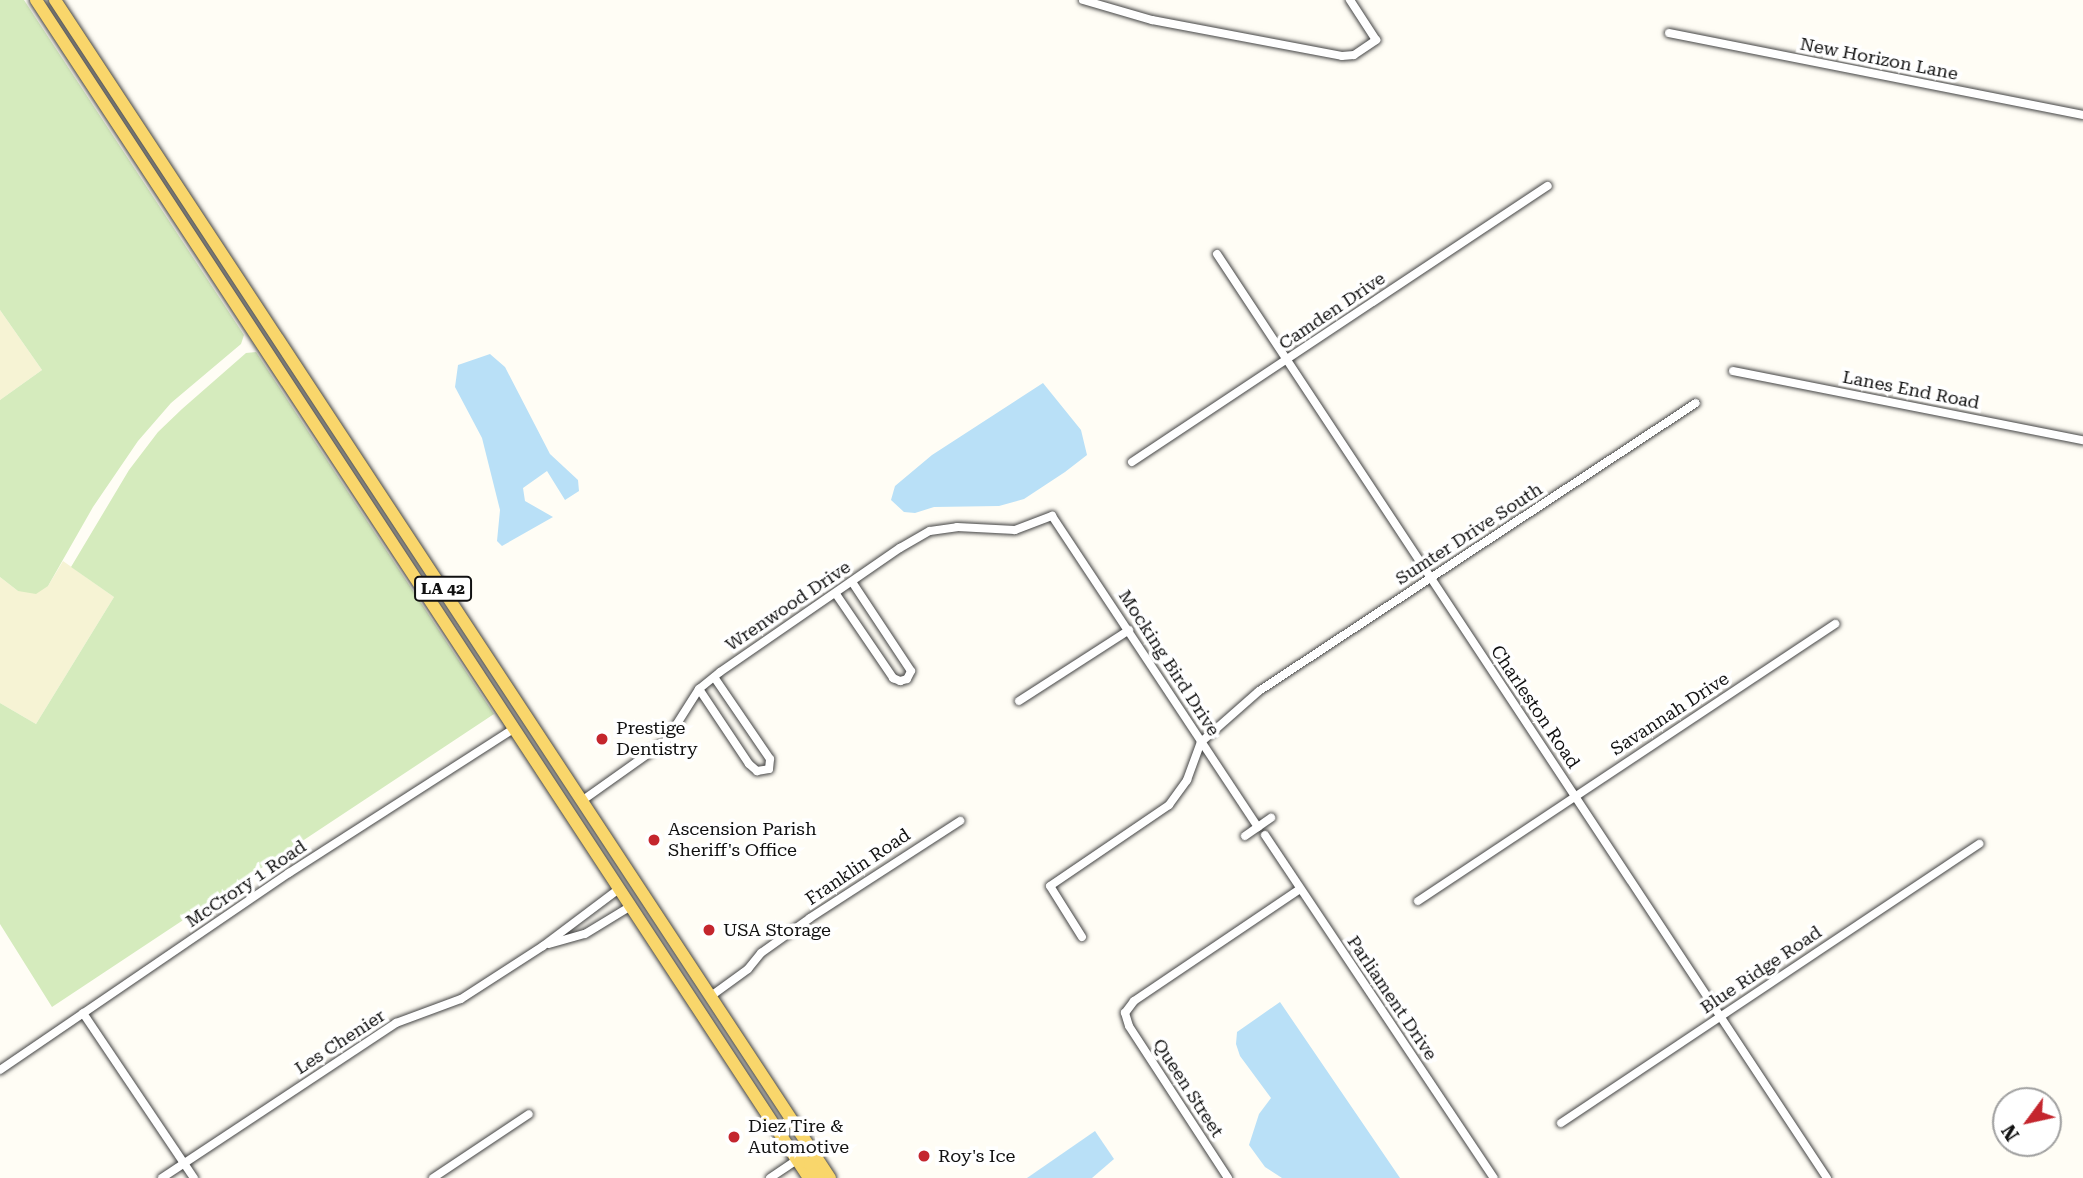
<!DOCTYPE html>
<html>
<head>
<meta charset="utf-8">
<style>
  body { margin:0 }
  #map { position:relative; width:2083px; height:1178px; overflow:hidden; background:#fffdf5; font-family:"Roboto Serif",serif }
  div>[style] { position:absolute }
  .farmland>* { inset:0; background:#f6f3d4 }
  .green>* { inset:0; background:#d5ebbd }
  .water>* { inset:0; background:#b9e0f7 }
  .roads { filter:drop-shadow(0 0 2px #444) drop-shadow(0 0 2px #444) }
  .street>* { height:8px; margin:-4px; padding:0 4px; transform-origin:4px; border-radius:4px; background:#fff }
  .primary>* { height:12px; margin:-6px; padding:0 6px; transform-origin:6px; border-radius:6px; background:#f9d66b }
  .dots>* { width:19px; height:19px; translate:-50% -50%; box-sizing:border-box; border:4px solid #fff; border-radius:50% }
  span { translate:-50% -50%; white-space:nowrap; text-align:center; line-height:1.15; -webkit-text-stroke:7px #fff; paint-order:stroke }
  .shield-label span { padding:2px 5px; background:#fff; border:2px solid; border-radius:5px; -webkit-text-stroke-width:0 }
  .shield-label { font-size:16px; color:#111; font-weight:700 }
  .street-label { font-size:18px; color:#111 }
  .poi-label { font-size:18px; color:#111 }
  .left { translate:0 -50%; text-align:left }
  .north { position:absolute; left:1992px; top:1087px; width:70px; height:70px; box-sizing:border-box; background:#fff; border:2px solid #a0a0a0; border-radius:50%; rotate:237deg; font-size:19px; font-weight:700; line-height:28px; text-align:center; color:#111 }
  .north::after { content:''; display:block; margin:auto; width:24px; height:32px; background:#c4262e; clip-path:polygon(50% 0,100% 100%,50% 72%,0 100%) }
</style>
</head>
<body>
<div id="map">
  <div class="farmland">
    <div style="clip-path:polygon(0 310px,42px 370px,0 400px)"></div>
    <div style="clip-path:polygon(63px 561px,114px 597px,36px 724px,0 703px,0 577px,18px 591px,48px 586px)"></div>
  </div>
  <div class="green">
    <div style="clip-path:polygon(0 0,24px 0,244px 335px,241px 344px,171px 403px,138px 441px,93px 507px,48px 586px,36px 594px,18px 591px,0 577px,0 400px,42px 370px,0 310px)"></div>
    <div style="clip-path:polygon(256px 352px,494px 714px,52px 1007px,0 924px,0 703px,36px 724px,114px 597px,71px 567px,129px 470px,158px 432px,182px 409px,246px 353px)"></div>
  </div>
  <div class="water">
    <div style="clip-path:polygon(490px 354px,505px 367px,550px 454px,578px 480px,579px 491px,565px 500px,547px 471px,523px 488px,525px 501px,553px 517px,502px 546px,497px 541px,500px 510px,482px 438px,455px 387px,458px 365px)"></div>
    <div style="clip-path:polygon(1043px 383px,1081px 430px,1087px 455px,1065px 472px,1024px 499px,999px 506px,934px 507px,915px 513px,904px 512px,891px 500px,895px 486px,932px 455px)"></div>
    <div style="clip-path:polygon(1280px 1002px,1400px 1178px,1282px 1178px,1265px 1167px,1249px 1145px,1259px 1114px,1271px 1098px,1240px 1056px,1236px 1044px,1237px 1032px)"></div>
    <div style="clip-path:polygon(1095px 1131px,1114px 1159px,1092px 1178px,1027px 1178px)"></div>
  </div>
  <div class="roads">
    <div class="street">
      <div style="left:1083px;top:0;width:72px;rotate:16.2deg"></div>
      <div style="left:1152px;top:20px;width:193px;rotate:10.7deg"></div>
      <div style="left:1342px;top:56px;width:12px;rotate:-5deg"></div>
      <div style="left:1354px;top:55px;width:27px;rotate:-34deg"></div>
      <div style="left:1376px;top:40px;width:48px;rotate:-123deg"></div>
      <div style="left:1669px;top:33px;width:422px;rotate:11.2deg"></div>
      <div style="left:1217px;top:254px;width:1107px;rotate:56.57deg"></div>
      <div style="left:1733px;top:371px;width:357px;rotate:11.2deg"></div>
      <div style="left:1132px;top:462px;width:499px;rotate:-33.6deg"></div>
      <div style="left:836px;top:594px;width:102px;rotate:55.8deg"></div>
      <div style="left:893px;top:678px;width:8px;rotate:23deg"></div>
      <div style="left:900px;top:681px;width:7px;rotate:-16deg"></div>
      <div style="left:907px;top:679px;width:9px;rotate:-63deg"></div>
      <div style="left:911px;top:671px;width:107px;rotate:-123.5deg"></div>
      <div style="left:699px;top:689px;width:90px;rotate:56.3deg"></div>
      <div style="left:749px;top:764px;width:11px;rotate:41deg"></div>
      <div style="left:757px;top:771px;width:12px;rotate:-9deg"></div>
      <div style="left:769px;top:769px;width:10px;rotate:-84deg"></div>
      <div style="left:770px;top:759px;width:99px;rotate:-124.3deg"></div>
      <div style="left:1019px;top:701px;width:131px;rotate:-32.8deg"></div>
      <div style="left:583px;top:800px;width:102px;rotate:-35.4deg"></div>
      <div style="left:666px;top:741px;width:62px;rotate:-57.6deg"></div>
      <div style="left:699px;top:689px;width:27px;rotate:-39deg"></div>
      <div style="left:720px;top:672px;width:219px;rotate:-34.6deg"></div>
      <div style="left:900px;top:548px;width:34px;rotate:-30deg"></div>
      <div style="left:930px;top:531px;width:27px;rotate:-8deg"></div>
      <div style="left:957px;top:527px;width:58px;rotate:3deg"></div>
      <div style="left:1015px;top:530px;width:40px;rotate:-21deg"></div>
      <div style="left:1052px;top:516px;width:373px;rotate:56.5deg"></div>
      <div style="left:1265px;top:835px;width:412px;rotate:56.3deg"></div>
      <div style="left:1245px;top:836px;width:32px;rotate:-35deg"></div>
      <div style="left:1418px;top:901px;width:501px;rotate:-33.59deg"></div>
      <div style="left:1082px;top:937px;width:60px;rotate:-122.1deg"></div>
      <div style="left:1050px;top:886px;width:144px;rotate:-34.2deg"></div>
      <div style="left:1169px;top:805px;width:31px;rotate:-54deg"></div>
      <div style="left:1187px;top:780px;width:40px;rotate:-69.8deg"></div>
      <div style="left:1201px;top:742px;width:77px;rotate:-41.3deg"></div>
      <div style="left:1259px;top:691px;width:523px;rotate:-33.39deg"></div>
      <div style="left:549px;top:944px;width:37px;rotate:-16deg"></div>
      <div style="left:585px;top:934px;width:54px;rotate:-31.3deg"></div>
      <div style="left:711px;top:996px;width:46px;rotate:-36.1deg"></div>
      <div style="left:748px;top:969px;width:21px;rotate:-51deg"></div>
      <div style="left:761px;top:953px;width:60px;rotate:-35.5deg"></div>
      <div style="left:810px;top:918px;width:179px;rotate:-32.9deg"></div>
      <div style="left:83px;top:1013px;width:199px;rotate:56.1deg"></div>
      <div style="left:0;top:1070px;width:350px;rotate:-34.3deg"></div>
      <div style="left:289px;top:873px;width:266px;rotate:-32.7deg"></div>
      <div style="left:1561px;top:1123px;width:503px;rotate:-33.72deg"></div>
      <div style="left:162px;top:1178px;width:281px;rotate:-33.5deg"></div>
      <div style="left:396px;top:1023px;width:69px;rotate:-20.3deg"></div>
      <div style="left:461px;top:999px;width:98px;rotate:-32.9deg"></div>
      <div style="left:543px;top:946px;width:95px;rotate:-36.9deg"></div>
      <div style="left:433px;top:1178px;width:115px;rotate:-33.7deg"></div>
      <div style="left:770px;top:1178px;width:32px;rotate:-34deg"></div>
      <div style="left:1228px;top:1178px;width:181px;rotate:-123.1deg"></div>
      <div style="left:1129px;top:1026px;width:14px;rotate:-107deg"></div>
      <div style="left:1125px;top:1013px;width:15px;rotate:-53deg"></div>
      <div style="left:1134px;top:1001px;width:200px;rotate:-34deg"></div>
    </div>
    <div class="primary">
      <div style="left:36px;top:0;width:1409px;rotate:56.73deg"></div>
      <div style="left:55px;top:0;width:1410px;rotate:56.66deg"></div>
      <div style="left:801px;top:1160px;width:10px;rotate:24deg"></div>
      <div style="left:810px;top:1164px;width:17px;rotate:57deg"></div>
    </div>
  </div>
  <div class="dots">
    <div style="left:602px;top:739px;background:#c4262e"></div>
    <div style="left:654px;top:840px;background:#c4262e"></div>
    <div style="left:709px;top:930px;background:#c4262e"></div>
    <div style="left:734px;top:1137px;background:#c4262e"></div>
    <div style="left:924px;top:1156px;background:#c4262e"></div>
  </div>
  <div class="shield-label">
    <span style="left:443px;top:589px">LA 42</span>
  </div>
  <div class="street-label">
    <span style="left:1879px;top:59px;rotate:11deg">New Horizon Lane</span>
    <span style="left:1332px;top:311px;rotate:-34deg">Camden Drive</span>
    <span style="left:1911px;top:390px;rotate:11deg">Lanes End Road</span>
    <span style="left:1469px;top:534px;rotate:-33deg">Sumter Drive South</span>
    <span style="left:788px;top:606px;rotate:-34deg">Wrenwood Drive</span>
    <span style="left:1169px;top:663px;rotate:57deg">Mocking Bird Drive</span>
    <span style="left:1535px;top:707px;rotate:56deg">Charleston Road</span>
    <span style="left:1670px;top:714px;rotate:-33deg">Savannah Drive</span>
    <span style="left:858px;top:867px;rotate:-34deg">Franklin Road</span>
    <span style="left:246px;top:884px;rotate:-34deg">McCrory 1 Road</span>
    <span style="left:1761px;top:970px;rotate:-34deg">Blue Ridge Road</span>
    <span style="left:1392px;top:998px;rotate:56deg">Parliament Drive</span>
    <span style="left:340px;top:1042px;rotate:-33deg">Les Chenier</span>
    <span style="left:1188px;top:1088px;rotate:57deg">Queen Street</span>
  </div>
  <div class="poi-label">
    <span class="left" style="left:616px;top:739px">Prestige<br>Dentistry</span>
    <span class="left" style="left:668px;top:840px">Ascension Parish<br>Sheriff's Office</span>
    <span class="left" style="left:723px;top:930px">USA Storage</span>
    <span class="left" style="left:748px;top:1137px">Diez Tire &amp;<br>Automotive</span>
    <span class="left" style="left:938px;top:1156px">Roy's Ice</span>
  </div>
  <div class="north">N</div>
</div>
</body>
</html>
